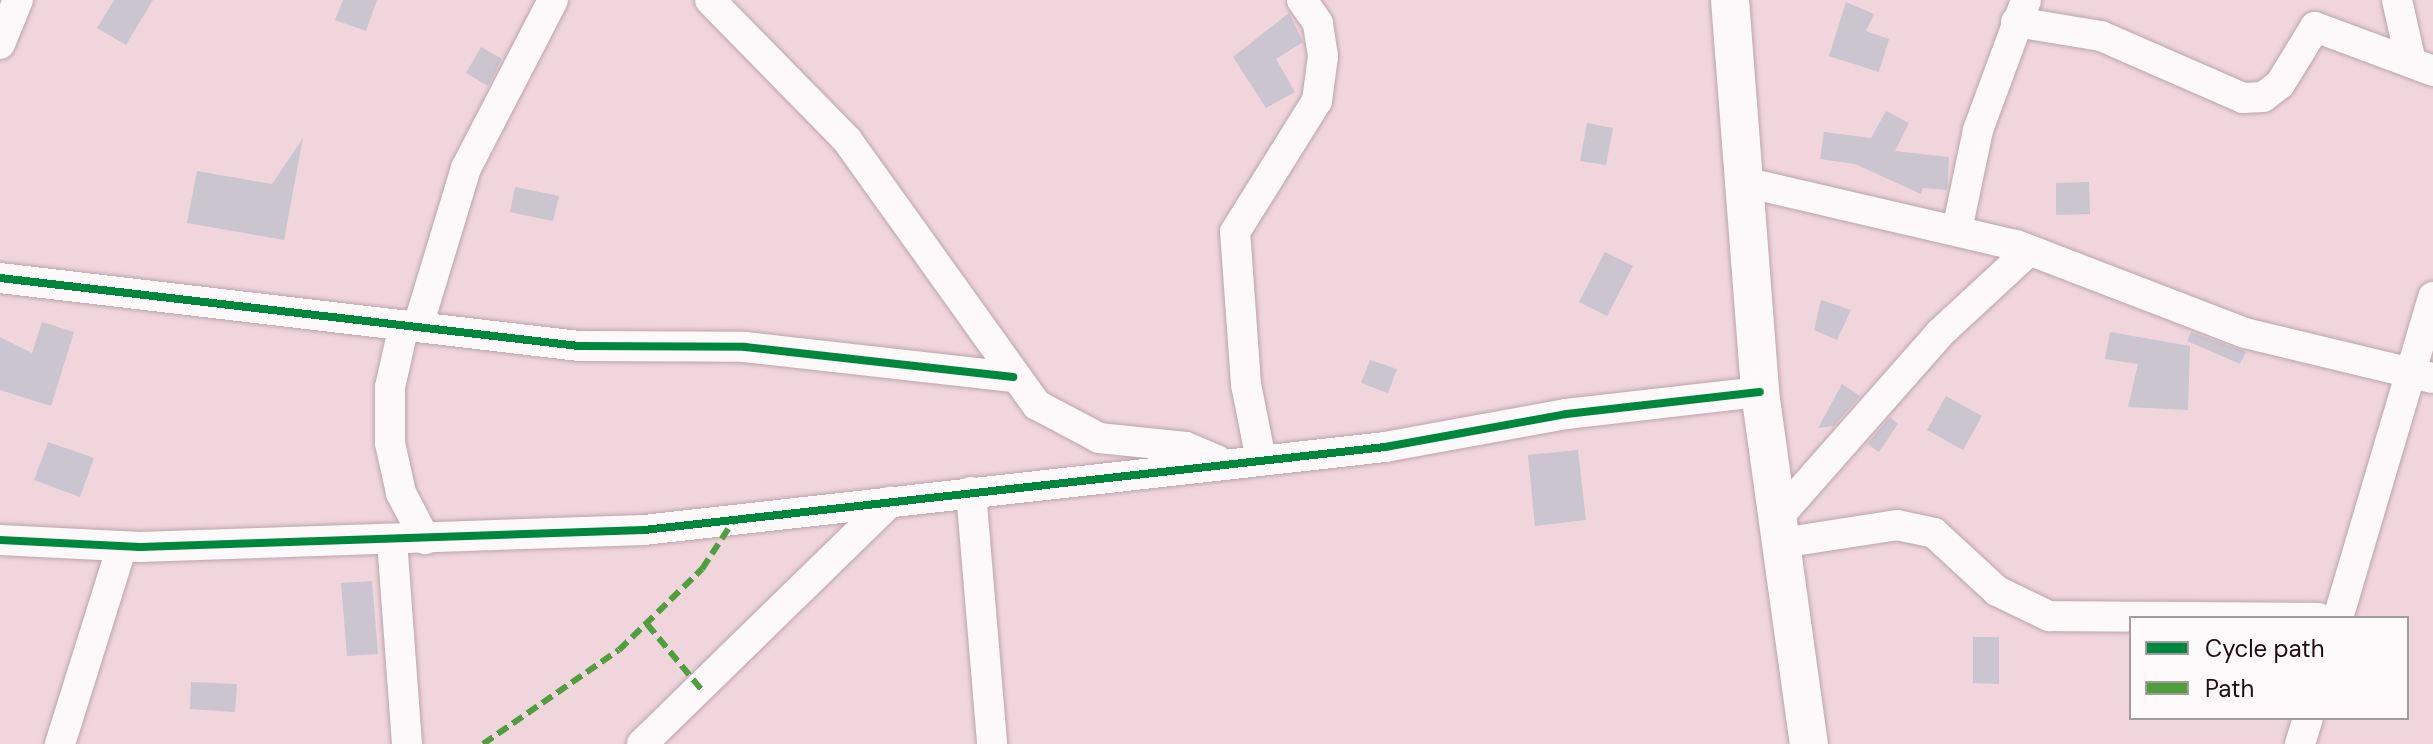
<!DOCTYPE html>
<html>
<head>
<meta charset="utf-8">
<style>
  body { margin:0 }
  #map { position:relative; width:2433px; height:744px; overflow:hidden; background:#f0d5dd; font-family:"DM Sans",sans-serif }
  div>[style] { position:absolute }
  .building>* { inset:0; background:#cac5ce }
  .roads { filter:drop-shadow(0 0 2px #baa5ab) drop-shadow(0 0 2px #baa5ab) }
  .minor>* { height:30px; margin:-15px; padding:0 15px; transform-origin:15px; border-radius:15px; background:#fdf9fa }
  .tertiary>* { height:38px; margin:-19px; padding:0 19px; transform-origin:19px; border-radius:19px; background:#fdf9fa }
  .quiet>* { height:6px; margin-top:-3px; transform-origin:0; background:repeating-linear-gradient(90deg,#4f9f3f 0 12px,transparent 0 18px) }
  .cycleway>* { height:8px; margin:-4px; padding:0 4px; transform-origin:4px; border-radius:4px; background:#00873e }
  span { translate:-50% -50%; white-space:nowrap; text-align:center; line-height:1.15; -webkit-text-stroke:8px #fef9fa; paint-order:stroke }
  .legend { position:absolute; left:2129px; top:616px; width:280px; height:104px; box-sizing:border-box; background:#fef9fa; border:2px solid #a49b9e; margin:0; padding:10px 14px; list-style:none; font-size:24px; color:#1e0d13 }
  .legend li { display:flex; align-items:center; gap:16px; height:40px }
  .legend b { width:40px; border:2px solid #a49b9e }
</style>
</head>
<body>
<div id="map">
  <div class="building">
    <div style="clip-path:polygon(114px 0,153px 0,126px 45px,97px 28px)"></div>
    <div style="clip-path:polygon(343px 0,377px 0,366px 31px,335px 20px)"></div>
    <div style="clip-path:polygon(1846px 2px,1874px 14px,1866px 31px,1889px 39px,1879px 72px,1829px 56px)"></div>
    <div style="clip-path:polygon(1289px 13px,1303px 42px,1276px 59px,1295px 92px,1266px 108px,1233px 57px)"></div>
    <div style="clip-path:polygon(481px 47px,502px 59px,488px 86px,466px 73px)"></div>
    <div style="clip-path:polygon(1886px 111px,1909px 123px,1895px 151px,1949px 157px,1947px 190px,1923px 188px,1921px 194px,1855px 164px,1820px 159px,1824px 132px,1871px 138px)"></div>
    <div style="clip-path:polygon(1587px 123px,1613px 128px,1606px 165px,1580px 161px)"></div>
    <div style="clip-path:polygon(303px 138px,284px 240px,187px 223px,197px 171px,272px 184px)"></div>
    <div style="clip-path:polygon(2089px 182px,2090px 214px,2056px 215px,2056px 183px)"></div>
    <div style="clip-path:polygon(515px 187px,559px 196px,553px 221px,510px 212px)"></div>
    <div style="clip-path:polygon(1605px 252px,1633px 266px,1607px 316px,1579px 302px)"></div>
    <div style="clip-path:polygon(1821px 300px,1851px 310px,1837px 340px,1814px 330px)"></div>
    <div style="clip-path:polygon(42px 322px,74px 332px,51px 406px,0 390px,0 337px,32px 353px)"></div>
    <div style="clip-path:polygon(2110px 332px,2190px 346px,2188px 410px,2128px 407px,2138px 364px,2105px 359px)"></div>
    <div style="clip-path:polygon(2191px 332px,2246px 352px,2240px 364px,2187px 341px)"></div>
    <div style="clip-path:polygon(1370px 360px,1397px 369px,1388px 393px,1361px 383px)"></div>
    <div style="clip-path:polygon(1842px 384px,1860px 396px,1834px 426px,1818px 428px)"></div>
    <div style="clip-path:polygon(1946px 396px,1982px 416px,1963px 450px,1927px 430px)"></div>
    <div style="clip-path:polygon(1890px 417px,1898px 424px,1879px 452px,1867px 444px)"></div>
    <div style="clip-path:polygon(48px 442px,94px 458px,80px 497px,34px 480px)"></div>
    <div style="clip-path:polygon(1578px 450px,1586px 520px,1535px 526px,1528px 455px)"></div>
    <div style="clip-path:polygon(372px 581px,378px 654px,347px 656px,341px 583px)"></div>
    <div style="clip-path:polygon(1973px 637px,1999px 637px,1999px 684px,1973px 683px)"></div>
    <div style="clip-path:polygon(191px 682px,237px 684px,235px 712px,190px 709px)"></div>
  </div>
  <div class="roads">
    <div class="minor">
      <div style="left:710px;top:0;width:196px;rotate:45.6deg"></div>
      <div style="left:847px;top:140px;width:326px;rotate:54.4deg"></div>
      <div style="left:1037px;top:405px;width:70px;rotate:28deg"></div>
      <div style="left:1099px;top:438px;width:87px;rotate:5.9deg"></div>
      <div style="left:1186px;top:447px;width:34px;rotate:23deg"></div>
      <div style="left:2397px;top:0;width:64px;rotate:77.3deg"></div>
      <div style="left:2016px;top:22px;width:86px;rotate:9.4deg"></div>
      <div style="left:2101px;top:36px;width:155px;rotate:23.6deg"></div>
      <div style="left:2243px;top:98px;width:20px;rotate:-3deg"></div>
      <div style="left:2263px;top:97px;width:21px;rotate:-37deg"></div>
      <div style="left:2280px;top:84px;width:67px;rotate:-58.4deg"></div>
      <div style="left:2315px;top:27px;width:126px;rotate:20.4deg"></div>
      <div style="left:0;top:44px;width:48px;rotate:-67.8deg"></div>
      <div style="left:1740px;top:181px;width:283px;rotate:13.1deg"></div>
      <div style="left:2016px;top:245px;width:245px;rotate:21deg"></div>
      <div style="left:2245px;top:333px;width:193px;rotate:13.5deg"></div>
      <div style="left:1957px;top:230px;width:102px;rotate:-78.1deg"></div>
      <div style="left:1978px;top:130px;width:139px;rotate:-69.7deg"></div>
      <div style="left:0;top:278px;width:583px;rotate:6.7deg"></div>
      <div style="left:579px;top:346px;width:166px;rotate:0.3deg"></div>
      <div style="left:745px;top:347px;width:270px;rotate:6.4deg"></div>
      <div style="left:404px;top:325px;width:64px;rotate:102.7deg"></div>
      <div style="left:390px;top:387px;width:56px;rotate:90deg"></div>
      <div style="left:390px;top:443px;width:51px;rotate:77.6deg"></div>
      <div style="left:401px;top:493px;width:52px;rotate:62.4deg"></div>
      <div style="left:418px;top:326px;width:165px;rotate:-73.1deg"></div>
      <div style="left:466px;top:168px;width:189px;rotate:-62.6deg"></div>
      <div style="left:1261px;top:460px;width:77px;rotate:-101.2deg"></div>
      <div style="left:1246px;top:384px;width:152px;rotate:-94.1deg"></div>
      <div style="left:1235px;top:232px;width:155px;rotate:-58deg"></div>
      <div style="left:1317px;top:101px;width:45px;rotate:-82.4deg"></div>
      <div style="left:1323px;top:56px;width:33px;rotate:-99deg"></div>
      <div style="left:1318px;top:23px;width:28px;rotate:-125deg"></div>
      <div style="left:971px;top:492px;width:253px;rotate:85.2deg"></div>
      <div style="left:1778px;top:517px;width:245px;rotate:-48.6deg"></div>
      <div style="left:1940px;top:333px;width:122px;rotate:-42.7deg"></div>
      <div style="left:0;top:540px;width:140px;rotate:2.9deg"></div>
      <div style="left:140px;top:547px;width:504px;rotate:-1.93deg"></div>
      <div style="left:644px;top:530px;width:746px;rotate:-6.39deg"></div>
      <div style="left:1385px;top:447px;width:184px;rotate:-10.3deg"></div>
      <div style="left:1566px;top:414px;width:195px;rotate:-6.5deg"></div>
      <div style="left:392px;top:540px;width:205px;rotate:85.8deg"></div>
      <div style="left:1781px;top:543px;width:117px;rotate:-8.8deg"></div>
      <div style="left:1897px;top:525px;width:38px;rotate:12deg"></div>
      <div style="left:1934px;top:533px;width:86px;rotate:42.6deg"></div>
      <div style="left:1997px;top:591px;width:58px;rotate:25.7deg"></div>
      <div style="left:2049px;top:616px;width:269px;rotate:0.4deg"></div>
      <div style="left:2338px;top:618px;width:335px;rotate:-73.5deg"></div>
      <div style="left:60px;top:744px;width:207px;rotate:-72.6deg"></div>
      <div style="left:642px;top:744px;width:347px;rotate:-44.3deg"></div>
      <div style="left:2300px;top:744px;width:27px;rotate:-73deg"></div>
    </div>
    <div class="tertiary">
      <div style="left:1730px;top:0;width:393px;rotate:85.6deg"></div>
      <div style="left:1760px;top:392px;width:355px;rotate:82.1deg"></div>
    </div>
  </div>
  <div class="quiet">
    <div style="left:647px;top:624px;width:85px;rotate:50.3deg"></div>
    <div style="left:483px;top:744px;width:165px;rotate:-34.7deg"></div>
    <div style="left:619px;top:650px;width:116px;rotate:-44.3deg"></div>
    <div style="left:702px;top:569px;width:59px;rotate:-56.9deg"></div>
  </div>
  <div class="cycleway">
    <div style="left:0;top:278px;width:583px;rotate:6.7deg"></div>
    <div style="left:579px;top:346px;width:166px;rotate:0.3deg"></div>
    <div style="left:745px;top:347px;width:270px;rotate:6.4deg"></div>
    <div style="left:0;top:540px;width:140px;rotate:2.9deg"></div>
    <div style="left:140px;top:547px;width:504px;rotate:-1.93deg"></div>
    <div style="left:644px;top:530px;width:746px;rotate:-6.39deg"></div>
    <div style="left:1385px;top:447px;width:184px;rotate:-10.3deg"></div>
    <div style="left:1566px;top:414px;width:195px;rotate:-6.5deg"></div>
  </div>
  <ul class="legend">
  <li><b style="height:10px;background:#00873e"></b>Cycle path</li>
  <li><b style="height:10px;background:#4f9f3f"></b>Path</li>
  </ul>
</div>
</body>
</html>
